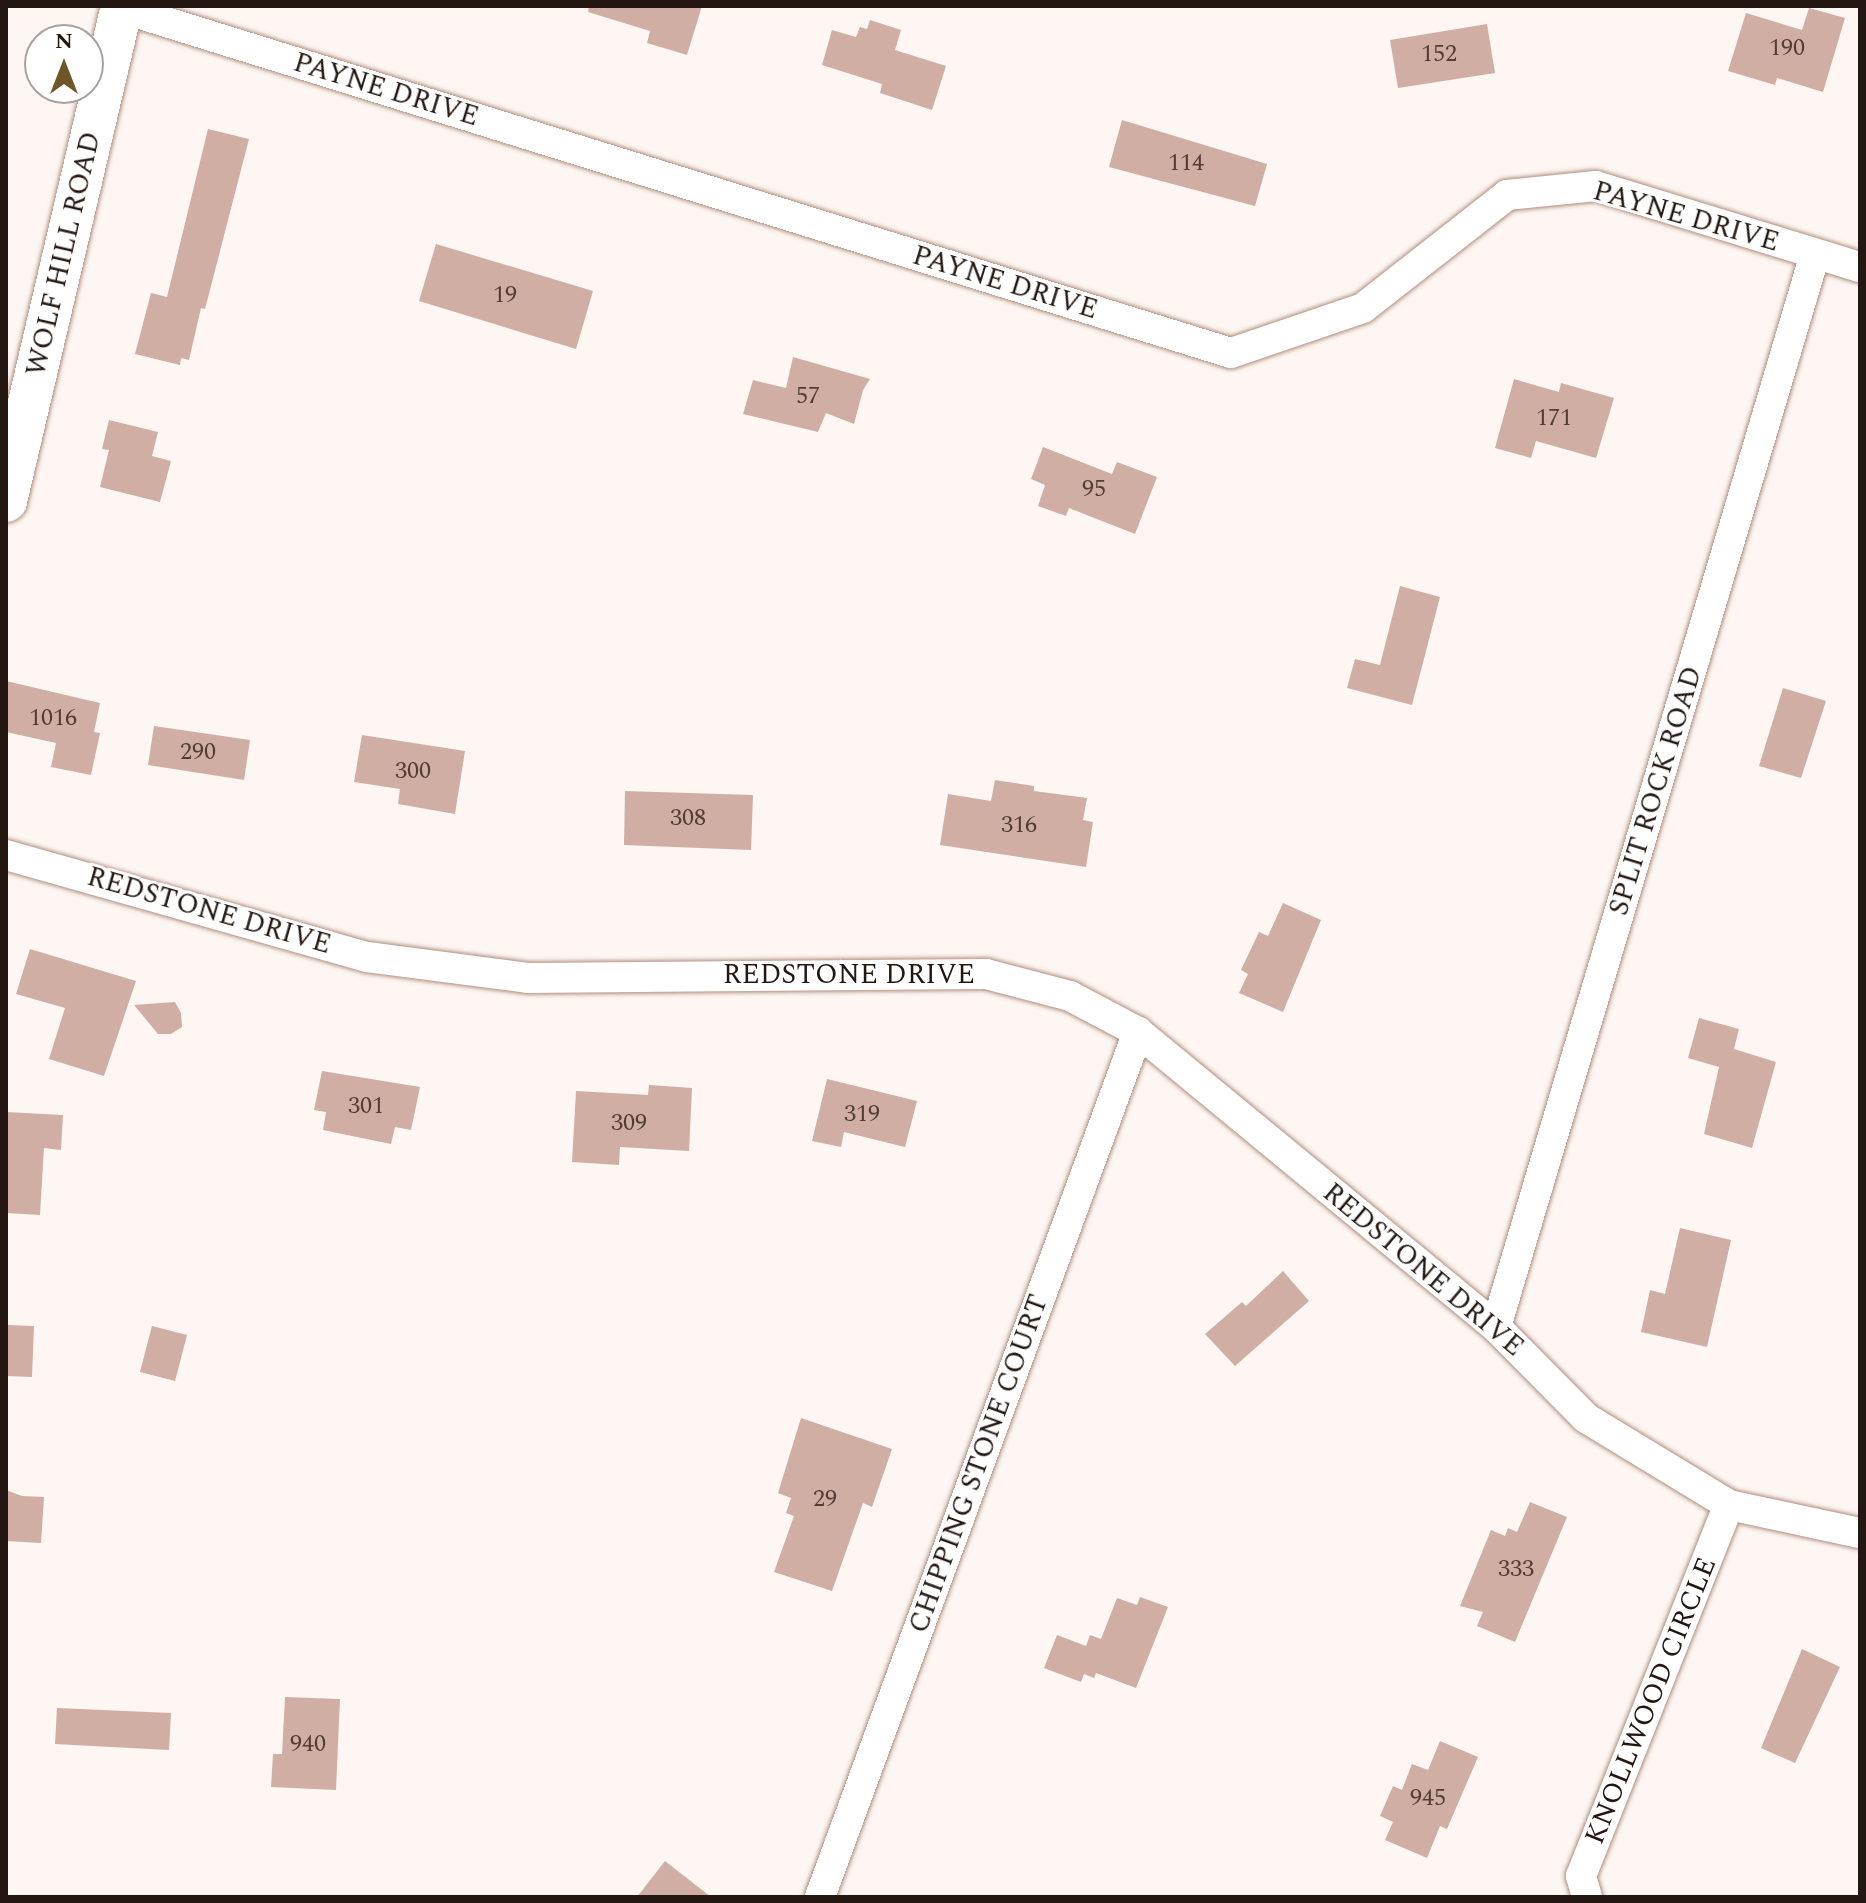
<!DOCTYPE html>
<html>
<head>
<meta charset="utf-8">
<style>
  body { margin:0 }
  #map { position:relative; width:1866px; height:1903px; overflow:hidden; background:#fdf6f2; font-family:Spectral,serif }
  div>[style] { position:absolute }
  .building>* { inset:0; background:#d0aea4 }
  .roads { filter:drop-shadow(0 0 2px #b08d7d) drop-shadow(0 0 2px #b08d7d) }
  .street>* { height:30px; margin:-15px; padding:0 15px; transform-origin:15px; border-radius:15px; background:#fff }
  .secondary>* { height:42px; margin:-21px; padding:0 21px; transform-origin:21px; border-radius:21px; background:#fff }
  span { translate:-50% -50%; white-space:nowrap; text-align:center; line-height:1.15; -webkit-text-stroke:6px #fff; paint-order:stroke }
  .number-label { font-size:24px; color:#4f3d36 }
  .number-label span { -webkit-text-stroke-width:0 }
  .street-label { font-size:28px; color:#241711 }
  .frame { position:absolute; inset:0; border:8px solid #241711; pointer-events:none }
  .north { position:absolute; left:24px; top:24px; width:80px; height:80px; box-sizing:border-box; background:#fff; border:2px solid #a7a2a0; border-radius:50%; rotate:0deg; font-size:22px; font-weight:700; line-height:32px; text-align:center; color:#241711 }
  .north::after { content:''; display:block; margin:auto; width:28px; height:36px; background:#6f5627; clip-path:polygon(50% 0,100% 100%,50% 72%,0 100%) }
</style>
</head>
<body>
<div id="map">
  <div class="building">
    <div style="clip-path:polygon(589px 6px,702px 6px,687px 55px,647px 43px,650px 31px,588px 12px)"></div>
    <div style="clip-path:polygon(1809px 8px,1845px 18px,1823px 92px,1777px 78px,1775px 85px,1728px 71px,1746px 13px,1802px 30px)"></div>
    <div style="clip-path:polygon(870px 20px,901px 30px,895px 50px,946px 66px,932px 110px,880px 93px,882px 84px,822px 65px,832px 30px,856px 37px,860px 27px,867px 29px)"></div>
    <div style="clip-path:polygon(1487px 24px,1495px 73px,1398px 88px,1390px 40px)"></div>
    <div style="clip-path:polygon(1122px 120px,1267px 164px,1255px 206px,1109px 167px)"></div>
    <div style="clip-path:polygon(208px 129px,249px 139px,205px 309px,201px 308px,189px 360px,181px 358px,180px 365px,135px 354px,151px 293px,167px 297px)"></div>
    <div style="clip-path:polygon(436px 244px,593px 291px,576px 349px,419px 301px)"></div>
    <div style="clip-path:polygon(793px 357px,870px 379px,863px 390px,854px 424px,826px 413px,818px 432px,743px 414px,753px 380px,786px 388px)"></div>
    <div style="clip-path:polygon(1514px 379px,1559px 392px,1561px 383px,1614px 398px,1596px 458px,1536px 441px,1531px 458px,1495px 448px)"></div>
    <div style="clip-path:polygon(109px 420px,158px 432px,152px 456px,171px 461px,160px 502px,100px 487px,109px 450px,102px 449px)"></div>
    <div style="clip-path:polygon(1043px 447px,1112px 474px,1117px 462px,1157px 477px,1135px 534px,1069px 508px,1066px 516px,1038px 506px,1045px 485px,1031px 479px)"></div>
    <div style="clip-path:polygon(1400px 586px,1440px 597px,1412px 705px,1347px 688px,1355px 659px,1380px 665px)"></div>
    <div style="clip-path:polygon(6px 681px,100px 703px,94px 732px,100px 733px,91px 775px,51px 767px,56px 743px,6px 732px)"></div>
    <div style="clip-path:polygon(1783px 688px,1826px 701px,1801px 778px,1759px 766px)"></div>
    <div style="clip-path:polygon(154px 726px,250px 740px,244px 780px,148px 765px)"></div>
    <div style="clip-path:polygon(362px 735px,465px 751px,455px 814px,398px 804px,400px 789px,354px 782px)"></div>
    <div style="clip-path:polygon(995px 780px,1034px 786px,1034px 791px,1087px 798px,1083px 820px,1093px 822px,1086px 867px,940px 845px,948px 794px,991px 801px)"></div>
    <div style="clip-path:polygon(625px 791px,753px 795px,751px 850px,624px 845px)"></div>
    <div style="clip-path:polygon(1283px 903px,1321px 920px,1283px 1012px,1239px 993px,1248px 974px,1241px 970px,1259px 932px,1268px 936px)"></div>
    <div style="clip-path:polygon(30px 949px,136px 981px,104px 1076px,49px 1059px,65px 1008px,16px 994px)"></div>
    <div style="clip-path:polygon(175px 1002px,181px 1013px,182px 1027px,171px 1034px,158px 1034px,134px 1005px)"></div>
    <div style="clip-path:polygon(1699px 1018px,1739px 1029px,1734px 1049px,1776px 1062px,1752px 1148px,1704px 1134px,1719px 1067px,1688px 1058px)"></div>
    <div style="clip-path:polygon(322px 1071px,420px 1087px,411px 1130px,395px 1127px,391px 1144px,323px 1130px,326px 1112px,314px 1110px)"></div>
    <div style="clip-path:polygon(827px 1079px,917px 1101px,905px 1147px,844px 1132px,841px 1147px,812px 1141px)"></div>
    <div style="clip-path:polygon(649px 1085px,692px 1088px,689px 1151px,620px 1147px,619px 1165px,572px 1162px,576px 1091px,648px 1095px)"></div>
    <div style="clip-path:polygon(6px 1112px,63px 1115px,61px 1150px,44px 1148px,40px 1215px,6px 1213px)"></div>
    <div style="clip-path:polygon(1680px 1228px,1731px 1240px,1707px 1347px,1641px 1332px,1650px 1290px,1665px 1294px)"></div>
    <div style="clip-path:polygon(1283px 1271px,1309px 1301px,1235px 1366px,1205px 1334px,1242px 1302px,1246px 1306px)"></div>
    <div style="clip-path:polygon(6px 1325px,34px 1326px,32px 1377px,6px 1376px)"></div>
    <div style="clip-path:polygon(152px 1326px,187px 1335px,175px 1381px,140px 1372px)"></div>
    <div style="clip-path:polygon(801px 1418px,892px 1449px,872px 1507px,863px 1503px,832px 1591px,774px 1572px,794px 1516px,786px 1513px,791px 1498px,778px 1493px)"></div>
    <div style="clip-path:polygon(6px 1490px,22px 1496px,44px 1497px,41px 1543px,6px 1541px)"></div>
    <div style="clip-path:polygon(1530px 1502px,1567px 1517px,1515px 1642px,1477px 1626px,1483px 1612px,1460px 1606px,1491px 1530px,1505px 1536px,1508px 1528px,1517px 1532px)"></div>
    <div style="clip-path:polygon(1140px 1597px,1168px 1607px,1136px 1688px,1096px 1673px,1094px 1678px,1084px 1674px,1081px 1682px,1044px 1668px,1057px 1635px,1086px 1646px,1090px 1635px,1101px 1639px,1117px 1598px,1137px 1605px)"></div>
    <div style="clip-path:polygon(1802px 1649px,1840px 1667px,1795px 1763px,1761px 1748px)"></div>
    <div style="clip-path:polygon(285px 1697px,340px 1699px,336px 1790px,271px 1787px,273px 1754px,282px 1754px)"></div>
    <div style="clip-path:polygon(57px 1708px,171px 1713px,169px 1750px,55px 1744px)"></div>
    <div style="clip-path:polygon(1440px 1741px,1478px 1757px,1447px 1829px,1440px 1826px,1427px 1858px,1385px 1840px,1393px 1822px,1380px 1816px,1393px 1786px,1402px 1790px,1412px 1764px,1428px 1770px)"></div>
    <div style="clip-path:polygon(665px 1861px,711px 1897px,637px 1897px)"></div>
  </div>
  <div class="roads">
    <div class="street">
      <div style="left:121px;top:8px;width:1162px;rotate:17.27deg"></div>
      <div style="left:1231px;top:353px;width:139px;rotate:-18.8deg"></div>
      <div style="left:1363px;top:308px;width:183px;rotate:-38.1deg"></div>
      <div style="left:1507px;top:195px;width:89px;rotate:-5.8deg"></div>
      <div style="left:1596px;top:186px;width:276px;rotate:17.1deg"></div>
      <div style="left:6px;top:855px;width:375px;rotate:15.8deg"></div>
      <div style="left:367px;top:957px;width:162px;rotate:7.4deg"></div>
      <div style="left:528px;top:978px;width:458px;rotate:-0.5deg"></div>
      <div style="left:986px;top:974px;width:87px;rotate:14.7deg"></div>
      <div style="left:1070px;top:996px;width:77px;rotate:27.9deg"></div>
      <div style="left:1138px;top:1032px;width:464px;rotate:39.5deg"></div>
      <div style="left:1496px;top:1327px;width:128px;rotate:45.3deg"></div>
      <div style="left:1586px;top:1418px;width:167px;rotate:31.3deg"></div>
      <div style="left:1729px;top:1505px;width:134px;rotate:12.1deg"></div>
      <div style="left:1496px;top:1327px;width:1119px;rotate:-73.44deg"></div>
      <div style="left:820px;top:1897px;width:922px;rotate:-69.82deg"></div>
      <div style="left:1587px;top:1897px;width:22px;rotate:-106deg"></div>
      <div style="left:1581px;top:1876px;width:399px;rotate:-68.3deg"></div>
    </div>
    <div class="secondary">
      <div style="left:6px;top:501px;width:508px;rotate:-76.81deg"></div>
    </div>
  </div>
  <div class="number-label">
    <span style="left:1787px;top:49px">190</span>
    <span style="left:1439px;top:55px">152</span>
    <span style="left:1186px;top:164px">114</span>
    <span style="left:505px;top:296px">19</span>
    <span style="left:808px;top:397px">57</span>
    <span style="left:1554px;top:419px">171</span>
    <span style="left:1094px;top:490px">95</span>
    <span style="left:53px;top:719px">1016</span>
    <span style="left:198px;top:753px">290</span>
    <span style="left:413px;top:772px">300</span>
    <span style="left:688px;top:819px">308</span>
    <span style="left:1019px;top:826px">316</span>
    <span style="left:366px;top:1107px">301</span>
    <span style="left:862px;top:1115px">319</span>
    <span style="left:629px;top:1124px">309</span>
    <span style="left:825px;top:1500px">29</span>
    <span style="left:1516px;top:1570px">333</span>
    <span style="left:308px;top:1745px">940</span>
    <span style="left:1428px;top:1799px">945</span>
  </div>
  <div class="street-label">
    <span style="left:386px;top:90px;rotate:17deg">PAYNE DRIVE</span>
    <span style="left:1686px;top:217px;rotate:16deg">PAYNE DRIVE</span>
    <span style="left:64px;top:254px;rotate:-77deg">WOLF HILL ROAD</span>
    <span style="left:1005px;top:283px;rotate:17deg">PAYNE DRIVE</span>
    <span style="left:1656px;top:791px;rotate:-73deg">SPLIT ROCK ROAD</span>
    <span style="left:209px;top:911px;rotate:16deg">REDSTONE DRIVE</span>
    <span style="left:849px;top:975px">REDSTONE DRIVE</span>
    <span style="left:1423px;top:1270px;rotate:40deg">REDSTONE DRIVE</span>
    <span style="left:979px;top:1464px;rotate:-70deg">CHIPPING STONE COURT</span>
    <span style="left:1651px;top:1701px;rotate:-68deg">KNOLLWOOD CIRCLE</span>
  </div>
  <div class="frame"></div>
  <div class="north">N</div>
</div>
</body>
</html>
